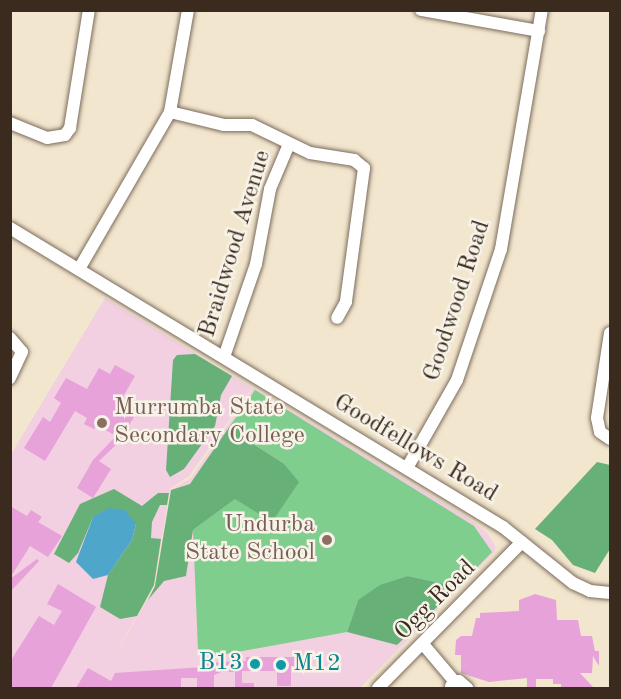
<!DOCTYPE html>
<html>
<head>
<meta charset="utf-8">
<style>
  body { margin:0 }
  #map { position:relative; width:621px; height:699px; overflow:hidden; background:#f3e6ce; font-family:"Old Standard TT",serif }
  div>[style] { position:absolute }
  .built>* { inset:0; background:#f2cfe1 }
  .green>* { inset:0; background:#7fce8d }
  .forest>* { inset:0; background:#67b178 }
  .water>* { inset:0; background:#4ea7cb }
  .building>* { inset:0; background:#e7a2d9 }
  .roads { filter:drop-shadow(0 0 2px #7b6c5c) drop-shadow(0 0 2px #7b6c5c) }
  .minor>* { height:12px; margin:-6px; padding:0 6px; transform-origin:6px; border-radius:6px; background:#fff }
  .dots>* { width:16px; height:16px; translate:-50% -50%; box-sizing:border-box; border:3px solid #f7f3e8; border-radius:50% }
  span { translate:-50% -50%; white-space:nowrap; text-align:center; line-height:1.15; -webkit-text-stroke:5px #f7f3e8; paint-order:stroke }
  .street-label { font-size:24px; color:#3b2a1e }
  .education-label { font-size:24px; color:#785e54 }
  .left { translate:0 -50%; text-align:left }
  .right { translate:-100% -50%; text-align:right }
  .culture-label { font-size:24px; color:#0d838f }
  .frame { position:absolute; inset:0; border:12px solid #3b2a1e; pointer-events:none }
</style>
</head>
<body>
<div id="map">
  <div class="built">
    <div style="clip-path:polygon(105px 298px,252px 388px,189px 476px,170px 489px,154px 585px,105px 673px,155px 586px,171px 490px,191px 478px,253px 388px,471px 520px,488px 534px,495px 546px,495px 551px,360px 688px,11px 688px,10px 456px)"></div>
  </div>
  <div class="green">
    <div style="clip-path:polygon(255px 390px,474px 526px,492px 552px,458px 587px,408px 576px,358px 600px,347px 632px,215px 656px,198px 650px,193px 530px,283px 463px,244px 438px,247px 431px,232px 423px)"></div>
  </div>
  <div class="forest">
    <div style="clip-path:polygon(195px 354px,232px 376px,221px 395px,215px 426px,184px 469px,170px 477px,166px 470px,173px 360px,177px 355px)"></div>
    <div style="clip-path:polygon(232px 423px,248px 431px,244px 438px,283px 463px,299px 482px,272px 522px,235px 499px,193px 530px,186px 576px,164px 581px,148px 600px,155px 586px,171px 490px,190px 484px)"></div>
    <div style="clip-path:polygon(597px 462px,610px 465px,610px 549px,595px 573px,573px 565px,552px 540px,535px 529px)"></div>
    <div style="clip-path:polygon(114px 489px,142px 506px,158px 493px,169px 493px,167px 505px,160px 505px,152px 522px,151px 538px,161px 539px,154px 585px,137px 616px,120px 619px,100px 607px,108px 575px,132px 540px,136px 524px,93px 517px,78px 553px,69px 563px,54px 554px,80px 504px)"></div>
    <div style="clip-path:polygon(408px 576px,458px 587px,397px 645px,347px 632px,358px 600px,380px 585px)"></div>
  </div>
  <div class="water">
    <div style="clip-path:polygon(109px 508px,125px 510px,136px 524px,132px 540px,108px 575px,93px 579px,76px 562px,93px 517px)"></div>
  </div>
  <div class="building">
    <div style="clip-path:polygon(115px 365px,135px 376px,117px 407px,134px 417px,119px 442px,99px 461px,111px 469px,93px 498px,77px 488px,93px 460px,116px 436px,97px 425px,94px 429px,84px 424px,87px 418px,75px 411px,45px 461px,24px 448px,43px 417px,50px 422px,61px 403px,54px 398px,66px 378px,87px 389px,99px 368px,110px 374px)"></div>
    <div style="clip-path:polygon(10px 506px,27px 516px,31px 510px,42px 517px,38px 522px,62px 536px,48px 557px,30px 546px,10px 578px)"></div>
    <div style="clip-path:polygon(37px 559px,39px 561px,10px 592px,10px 579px)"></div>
    <div style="clip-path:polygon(58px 584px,96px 607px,51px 688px,10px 688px,10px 662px,39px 616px,54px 625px,62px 611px,47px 604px)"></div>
    <div style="clip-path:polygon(535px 594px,556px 600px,557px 620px,578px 620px,581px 636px,592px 636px,595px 651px,599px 651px,599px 666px,593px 656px,592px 673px,580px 673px,594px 688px,561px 688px,561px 684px,553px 684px,553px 679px,536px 679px,536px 687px,527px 688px,527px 678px,489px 682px,461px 673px,461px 655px,455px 655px,456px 640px,461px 636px,472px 636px,476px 618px,480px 618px,480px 613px,519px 611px,519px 600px)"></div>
    <div style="clip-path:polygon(246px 657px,300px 657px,308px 659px,308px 666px,291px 666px,291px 686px,277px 686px,277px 671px,242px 671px,242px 683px,254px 683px,254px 688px,235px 688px,235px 672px,221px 672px,214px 675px,214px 688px,197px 688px,197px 678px,181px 678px,181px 688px,76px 688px,88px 668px,111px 681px,115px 673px,204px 667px,204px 663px,246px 661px)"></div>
  </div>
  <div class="roads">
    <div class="minor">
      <div style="left:421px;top:10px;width:120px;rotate:10.1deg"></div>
      <div style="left:170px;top:112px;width:56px;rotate:13.5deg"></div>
      <div style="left:224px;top:125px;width:28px"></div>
      <div style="left:252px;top:125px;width:64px;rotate:25.8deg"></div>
      <div style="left:310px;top:153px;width:45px;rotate:9deg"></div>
      <div style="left:354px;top:160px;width:13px;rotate:39deg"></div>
      <div style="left:364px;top:168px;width:135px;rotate:97.7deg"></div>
      <div style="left:346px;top:302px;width:18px;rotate:119deg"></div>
      <div style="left:10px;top:123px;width:40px;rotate:22deg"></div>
      <div style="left:47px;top:138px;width:18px;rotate:-9deg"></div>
      <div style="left:65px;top:135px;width:9px;rotate:-54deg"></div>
      <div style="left:70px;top:128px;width:120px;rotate:-80.9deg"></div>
      <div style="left:10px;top:228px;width:577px;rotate:31.24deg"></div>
      <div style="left:503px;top:527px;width:90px;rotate:38.7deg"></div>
      <div style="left:573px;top:583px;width:19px;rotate:25deg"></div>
      <div style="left:590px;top:591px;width:20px;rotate:6deg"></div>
      <div style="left:79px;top:269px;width:181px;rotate:-59.9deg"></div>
      <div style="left:170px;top:112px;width:104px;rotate:-80deg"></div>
      <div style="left:610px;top:333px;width:86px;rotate:98.7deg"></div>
      <div style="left:597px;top:418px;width:14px;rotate:78deg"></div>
      <div style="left:600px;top:432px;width:12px;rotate:35deg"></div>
      <div style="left:10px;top:338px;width:18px;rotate:49deg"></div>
      <div style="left:22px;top:352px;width:29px;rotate:115deg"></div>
      <div style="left:224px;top:357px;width:98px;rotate:-71deg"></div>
      <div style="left:256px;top:264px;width:76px;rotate:-79.4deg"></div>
      <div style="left:270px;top:189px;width:49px;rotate:-67.1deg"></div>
      <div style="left:407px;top:468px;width:101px;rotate:-60.4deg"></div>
      <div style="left:457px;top:380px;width:138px;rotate:-71.4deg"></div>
      <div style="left:501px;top:249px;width:242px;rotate:-80.3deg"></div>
      <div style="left:423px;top:644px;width:50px;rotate:49.9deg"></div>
      <div style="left:451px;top:686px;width:9px;rotate:-32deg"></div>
      <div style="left:459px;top:681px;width:11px;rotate:41deg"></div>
      <div style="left:378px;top:688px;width:205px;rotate:-45.4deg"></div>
    </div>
  </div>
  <div class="dots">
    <div style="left:102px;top:423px;background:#8d6e63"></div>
    <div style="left:327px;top:540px;background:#8d6e63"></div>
    <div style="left:255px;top:664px;background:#0f9aa8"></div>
    <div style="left:281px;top:665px;background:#0f9aa8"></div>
  </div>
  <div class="street-label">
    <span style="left:236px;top:244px;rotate:-73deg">Braidwood Avenue</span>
    <span style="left:458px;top:301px;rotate:-72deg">Goodwood Road</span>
    <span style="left:415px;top:449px;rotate:31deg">Goodfellows Road</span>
    <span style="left:436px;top:601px;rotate:-45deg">Ogg Road</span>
  </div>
  <div class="education-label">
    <span class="left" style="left:114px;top:423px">Murrumba State<br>Secondary College</span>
    <span class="right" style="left:315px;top:540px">Undurba<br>State School</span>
  </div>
  <div class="culture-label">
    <span class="right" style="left:243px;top:664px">B13</span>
    <span class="left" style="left:293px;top:665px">M12</span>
  </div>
  <div class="frame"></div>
</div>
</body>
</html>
